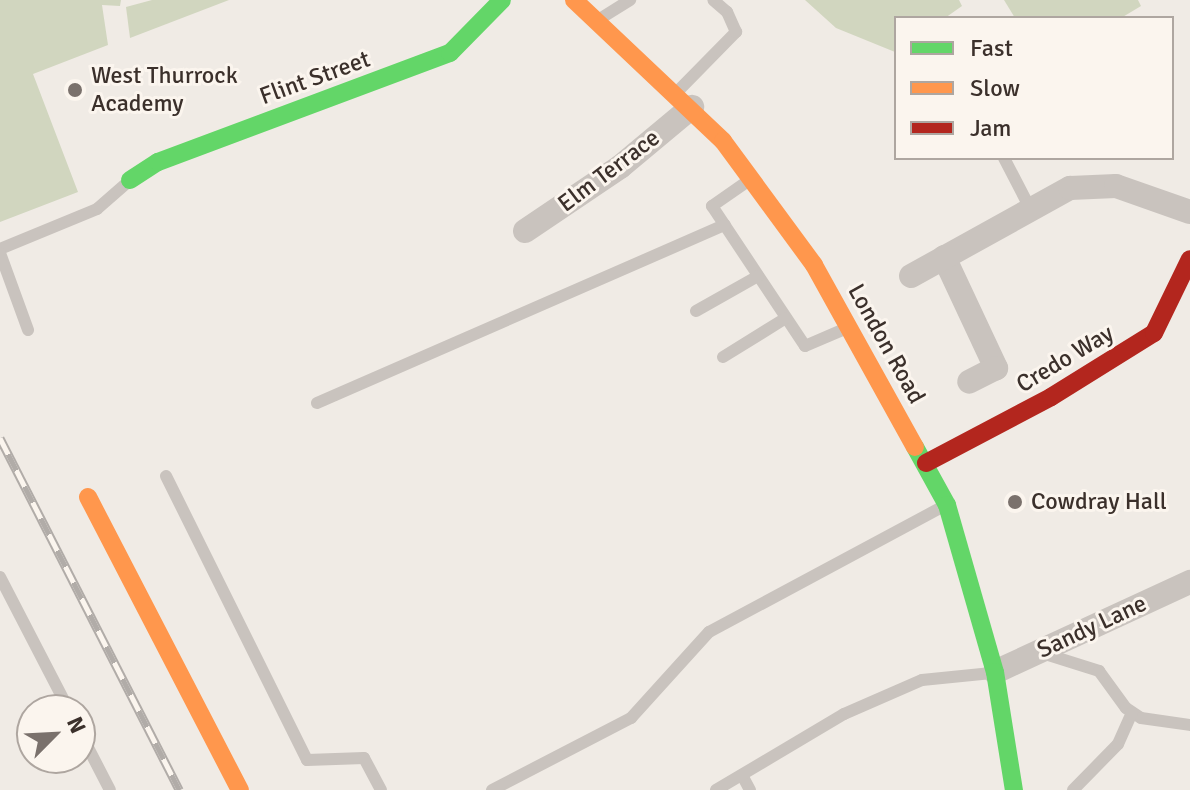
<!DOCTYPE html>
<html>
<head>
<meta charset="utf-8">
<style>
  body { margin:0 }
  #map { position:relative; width:1190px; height:790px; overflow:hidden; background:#f0ebe5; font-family:Signika,sans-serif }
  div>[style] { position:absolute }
  .green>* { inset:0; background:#d1d6bf }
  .lane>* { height:12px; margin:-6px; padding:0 6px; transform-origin:6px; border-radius:6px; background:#c9c3be }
  .street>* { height:24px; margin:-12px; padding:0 12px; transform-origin:12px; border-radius:12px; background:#c9c3be }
  .fast>* { height:18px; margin:-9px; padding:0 9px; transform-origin:9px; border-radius:9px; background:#63d668 }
  .slow>* { height:18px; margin:-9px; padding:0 9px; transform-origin:9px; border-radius:9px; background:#ff974d }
  .jam>* { height:18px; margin:-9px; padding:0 9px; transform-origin:9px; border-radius:9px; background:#b3261e }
  .rail>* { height:9px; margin-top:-4.5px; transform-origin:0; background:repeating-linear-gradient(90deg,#fbf5ee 0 18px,#b1aca8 0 36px); box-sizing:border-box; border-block:2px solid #b1aca8 }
  .dots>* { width:22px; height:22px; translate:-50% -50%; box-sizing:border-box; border:4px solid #fbf5ee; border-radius:50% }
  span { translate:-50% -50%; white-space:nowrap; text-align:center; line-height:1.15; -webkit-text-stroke:6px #fbf5ee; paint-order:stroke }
  .poi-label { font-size:24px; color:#3b302b }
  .left { translate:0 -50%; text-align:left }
  .street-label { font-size:24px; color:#3b302b }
  .legend { position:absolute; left:894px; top:16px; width:280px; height:144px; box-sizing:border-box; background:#fbf5ee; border:2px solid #aea6a0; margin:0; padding:10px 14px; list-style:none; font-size:24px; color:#3b302b }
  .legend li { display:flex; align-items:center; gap:16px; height:40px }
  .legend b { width:40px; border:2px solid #aea6a0 }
  .north { position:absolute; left:16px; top:694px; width:80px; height:80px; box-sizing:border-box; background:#fbf5ee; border:2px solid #aea6a0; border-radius:50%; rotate:66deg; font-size:22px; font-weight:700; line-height:32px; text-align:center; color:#3b302b }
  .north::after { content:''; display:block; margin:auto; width:28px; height:36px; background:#7a716c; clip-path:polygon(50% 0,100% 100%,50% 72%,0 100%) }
</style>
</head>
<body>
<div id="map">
  <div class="green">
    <div style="clip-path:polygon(0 0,121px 0,120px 6px,102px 5px,108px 45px,33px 74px,78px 192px,0 222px)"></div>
    <div style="clip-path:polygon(152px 0,229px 0,130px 38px,126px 7px)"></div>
    <div style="clip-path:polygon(805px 0,959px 0,962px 6px,945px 18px,896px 18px,895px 52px,836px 28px)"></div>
    <div style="clip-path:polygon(1004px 0,1138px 0,1141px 6px,1121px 18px,1015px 18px)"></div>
  </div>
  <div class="lane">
    <div style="left:598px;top:20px;width:38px;rotate:-32deg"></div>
    <div style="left:676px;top:93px;width:86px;rotate:-45.5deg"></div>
    <div style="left:736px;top:32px;width:22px;rotate:-114deg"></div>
    <div style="left:727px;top:12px;width:18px;rotate:-139deg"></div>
    <div style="left:1004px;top:158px;width:59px;rotate:62.6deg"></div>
    <div style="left:748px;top:181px;width:44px;rotate:145.2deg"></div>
    <div style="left:712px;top:206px;width:168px;rotate:56.4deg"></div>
    <div style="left:805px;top:346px;width:46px;rotate:-23.2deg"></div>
    <div style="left:0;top:249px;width:105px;rotate:-22.4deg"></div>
    <div style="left:97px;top:209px;width:41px;rotate:-41.1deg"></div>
    <div style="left:0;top:253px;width:82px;rotate:70deg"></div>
    <div style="left:696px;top:311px;width:71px;rotate:-29.4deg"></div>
    <div style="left:723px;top:357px;width:74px;rotate:-31.8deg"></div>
    <div style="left:317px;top:403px;width:445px;rotate:-23.6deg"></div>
    <div style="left:166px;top:476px;width:317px;rotate:63.6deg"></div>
    <div style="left:307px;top:760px;width:57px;rotate:-2deg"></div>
    <div style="left:364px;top:758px;width:36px;rotate:62deg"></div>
    <div style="left:0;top:577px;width:150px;rotate:62.6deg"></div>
    <div style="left:1042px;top:653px;width:60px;rotate:17.5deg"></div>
    <div style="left:1099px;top:671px;width:46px;rotate:53.9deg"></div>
    <div style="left:1126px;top:708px;width:18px;rotate:34deg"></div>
    <div style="left:1141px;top:718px;width:49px;rotate:8.1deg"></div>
    <div style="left:80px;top:732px;width:65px;rotate:62.7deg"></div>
    <div style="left:742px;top:775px;width:17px;rotate:62deg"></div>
    <div style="left:492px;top:790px;width:157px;rotate:-27.4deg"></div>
    <div style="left:631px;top:718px;width:116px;rotate:-47.8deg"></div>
    <div style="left:709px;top:632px;width:267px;rotate:-28.2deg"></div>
    <div style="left:716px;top:790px;width:149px;rotate:-30.7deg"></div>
    <div style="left:844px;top:714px;width:85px;rotate:-23.6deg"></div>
    <div style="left:922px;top:680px;width:70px;rotate:-5.7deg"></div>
    <div style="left:1073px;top:790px;width:64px;rotate:-45.6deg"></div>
    <div style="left:1118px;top:744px;width:34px;rotate:-66deg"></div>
  </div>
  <div class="street">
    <div style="left:525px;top:231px;width:115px;rotate:-34deg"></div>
    <div style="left:620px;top:167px;width:94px;rotate:-39.8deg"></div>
    <div style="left:944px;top:257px;width:123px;rotate:64.9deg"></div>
    <div style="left:996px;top:368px;width:30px;rotate:153deg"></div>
    <div style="left:911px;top:276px;width:182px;rotate:-29deg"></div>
    <div style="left:1070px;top:188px;width:46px;rotate:-2.5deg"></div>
    <div style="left:1116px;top:186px;width:78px;rotate:19.4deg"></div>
    <div style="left:995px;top:672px;width:215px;rotate:-24.8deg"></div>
  </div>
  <div class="fast">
    <div style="left:130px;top:180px;width:33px;rotate:-33deg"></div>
    <div style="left:158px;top:162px;width:312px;rotate:-20.5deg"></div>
    <div style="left:450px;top:53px;width:74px;rotate:-45.5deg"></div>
    <div style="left:915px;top:447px;width:66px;rotate:61.1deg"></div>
    <div style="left:947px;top:505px;width:174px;rotate:74deg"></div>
    <div style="left:995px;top:672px;width:120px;rotate:80.9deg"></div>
  </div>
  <div class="slow">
    <div style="left:574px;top:0;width:205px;rotate:43.4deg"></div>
    <div style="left:723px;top:141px;width:154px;rotate:53.7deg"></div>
    <div style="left:814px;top:265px;width:208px;rotate:61deg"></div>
    <div style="left:88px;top:497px;width:330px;rotate:62.6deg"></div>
  </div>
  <div class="jam">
    <div style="left:926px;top:463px;width:141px;rotate:-27.8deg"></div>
    <div style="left:1051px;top:397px;width:121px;rotate:-31.9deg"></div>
    <div style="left:1154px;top:333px;width:82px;rotate:-64.1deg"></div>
  </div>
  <div class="rail">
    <div style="left:0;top:438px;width:395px;rotate:63deg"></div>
  </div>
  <div class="dots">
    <div style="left:75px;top:90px;background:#7a716c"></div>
    <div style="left:1015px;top:502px;background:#7a716c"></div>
  </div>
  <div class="poi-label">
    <span class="left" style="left:91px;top:90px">West Thurrock<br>Academy</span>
    <span class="left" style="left:1031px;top:502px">Cowdray Hall</span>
  </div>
  <div class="street-label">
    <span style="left:315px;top:78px;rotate:-20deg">Flint Street</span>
    <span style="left:609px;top:171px;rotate:-37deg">Elm Terrace</span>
    <span style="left:886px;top:344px;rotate:61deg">London Road</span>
    <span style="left:1065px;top:359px;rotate:-31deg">Credo Way</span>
    <span style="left:1092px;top:627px;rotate:-25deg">Sandy Lane</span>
  </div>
  <ul class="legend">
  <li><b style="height:10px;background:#63d668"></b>Fast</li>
  <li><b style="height:10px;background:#ff974d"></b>Slow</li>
  <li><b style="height:10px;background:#b3261e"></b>Jam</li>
  </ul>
  <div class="north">N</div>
</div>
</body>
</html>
